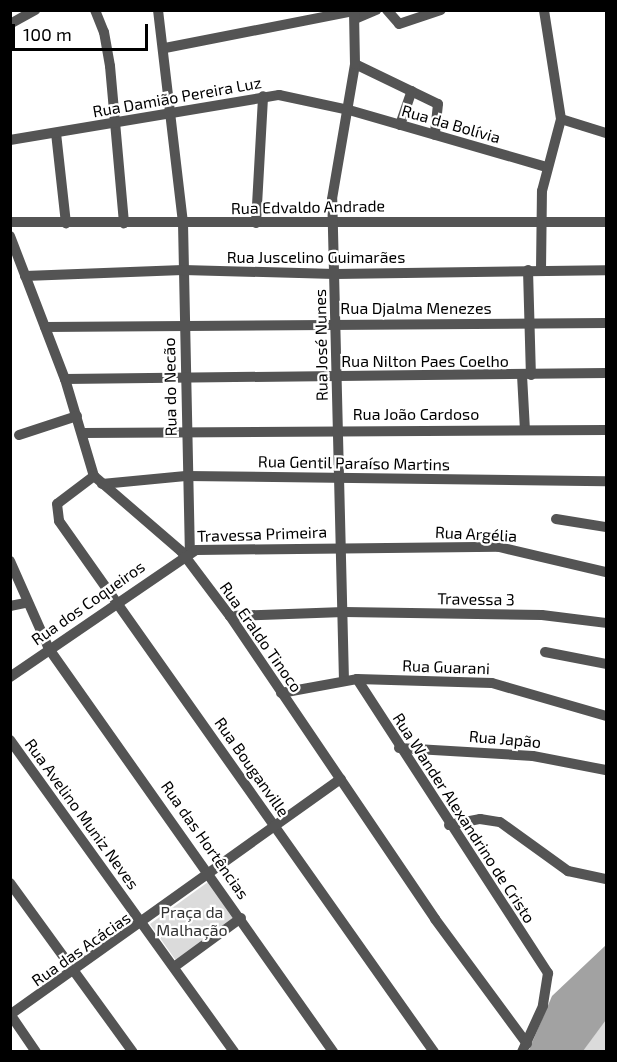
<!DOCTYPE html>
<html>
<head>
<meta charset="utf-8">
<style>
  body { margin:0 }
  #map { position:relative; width:617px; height:1062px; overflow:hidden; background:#fff; font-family:"Exo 2",sans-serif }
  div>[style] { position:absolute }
  .green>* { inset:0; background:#dbdbdb }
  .water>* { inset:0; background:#a2a2a2 }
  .minor>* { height:10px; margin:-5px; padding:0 5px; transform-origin:5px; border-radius:5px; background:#545454 }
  span { translate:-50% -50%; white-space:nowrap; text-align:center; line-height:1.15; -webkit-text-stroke:4.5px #fff; paint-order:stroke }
  .street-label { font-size:16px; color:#000 }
  .park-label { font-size:16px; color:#323232 }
  .frame { position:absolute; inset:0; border:12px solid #000; pointer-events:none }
  .scale { position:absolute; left:12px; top:24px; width:136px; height:27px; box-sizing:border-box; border:3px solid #000; border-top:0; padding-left:8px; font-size:18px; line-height:21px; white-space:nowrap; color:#000; -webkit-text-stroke:4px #fff; paint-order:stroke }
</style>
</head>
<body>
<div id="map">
  <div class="green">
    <div style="clip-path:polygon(208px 882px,235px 919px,177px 962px,150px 924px)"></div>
    <div style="clip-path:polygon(606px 1020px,606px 1051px,583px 1052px,584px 1049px)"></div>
  </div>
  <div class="water">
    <div style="clip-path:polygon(606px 945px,606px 1020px,583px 1051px,528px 1052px,552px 996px)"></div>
  </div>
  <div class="minor">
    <div style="left:95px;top:10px;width:24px;rotate:68deg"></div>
    <div style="left:104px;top:32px;width:35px;rotate:80deg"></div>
    <div style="left:110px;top:66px;width:158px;rotate:84.9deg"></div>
    <div style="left:158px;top:10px;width:214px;rotate:83.3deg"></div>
    <div style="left:183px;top:223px;width:328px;rotate:88.8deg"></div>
    <div style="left:387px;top:10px;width:18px;rotate:49deg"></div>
    <div style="left:399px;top:24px;width:44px;rotate:-18.4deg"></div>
    <div style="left:355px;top:19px;width:23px;rotate:-23deg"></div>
    <div style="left:10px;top:24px;width:29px;rotate:-29deg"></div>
    <div style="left:165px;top:48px;width:193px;rotate:-11.1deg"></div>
    <div style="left:355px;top:64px;width:92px;rotate:25.7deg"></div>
    <div style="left:438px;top:104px;width:31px;rotate:96deg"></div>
    <div style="left:561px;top:119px;width:47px;rotate:17.3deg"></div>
    <div style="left:400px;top:125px;width:36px;rotate:-71deg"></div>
    <div style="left:56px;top:133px;width:91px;rotate:83.7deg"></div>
    <div style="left:10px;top:140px;width:273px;rotate:-9.5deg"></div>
    <div style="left:279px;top:95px;width:72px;rotate:12.1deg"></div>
    <div style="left:349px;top:110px;width:205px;rotate:16.1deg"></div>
    <div style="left:10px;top:222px;width:596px"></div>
    <div style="left:256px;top:223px;width:127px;rotate:-86.8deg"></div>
    <div style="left:10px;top:236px;width:153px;rotate:69deg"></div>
    <div style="left:65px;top:379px;width:101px;rotate:73.4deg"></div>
    <div style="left:94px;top:476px;width:115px;rotate:40.8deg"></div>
    <div style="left:181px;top:551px;width:81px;rotate:53deg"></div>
    <div style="left:230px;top:616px;width:366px;rotate:55.9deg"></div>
    <div style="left:435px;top:919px;width:155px;rotate:53.6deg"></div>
    <div style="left:528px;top:270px;width:105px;rotate:88.4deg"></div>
    <div style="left:541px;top:270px;width:79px;rotate:-89.3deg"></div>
    <div style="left:542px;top:191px;width:74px;rotate:-75.2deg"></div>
    <div style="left:561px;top:119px;width:110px;rotate:-98.9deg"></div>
    <div style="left:25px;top:276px;width:158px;rotate:-2.2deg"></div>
    <div style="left:183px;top:270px;width:152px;rotate:1.5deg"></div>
    <div style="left:335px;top:274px;width:271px;rotate:-0.8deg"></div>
    <div style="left:45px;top:327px;width:561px;rotate:-0.41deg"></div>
    <div style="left:522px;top:375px;width:55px;rotate:86.9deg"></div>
    <div style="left:65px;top:379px;width:541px;rotate:-0.64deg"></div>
    <div style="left:82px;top:433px;width:524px;rotate:-0.33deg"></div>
    <div style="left:19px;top:435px;width:61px;rotate:-18.1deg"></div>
    <div style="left:94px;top:476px;width:46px;rotate:142.9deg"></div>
    <div style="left:57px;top:504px;width:17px;rotate:83deg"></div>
    <div style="left:59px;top:521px;width:650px;rotate:54.77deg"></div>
    <div style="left:102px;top:484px;width:84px;rotate:-5.4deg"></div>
    <div style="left:186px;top:476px;width:420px;rotate:0.7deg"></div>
    <div style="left:556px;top:519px;width:51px;rotate:9.1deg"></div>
    <div style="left:10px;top:561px;width:96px;rotate:66.1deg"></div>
    <div style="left:49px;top:649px;width:493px;rotate:54.8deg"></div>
    <div style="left:10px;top:606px;width:16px;rotate:-11deg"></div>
    <div style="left:230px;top:616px;width:114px;rotate:-2deg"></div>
    <div style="left:344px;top:612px;width:198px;rotate:0.9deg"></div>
    <div style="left:542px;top:615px;width:64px;rotate:7.1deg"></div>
    <div style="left:545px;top:652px;width:62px;rotate:11.1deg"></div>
    <div style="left:10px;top:677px;width:225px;rotate:-34.3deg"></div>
    <div style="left:196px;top:550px;width:303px;rotate:-0.6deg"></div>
    <div style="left:499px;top:547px;width:110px;rotate:13.2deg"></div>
    <div style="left:357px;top:679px;width:351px;rotate:57deg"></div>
    <div style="left:548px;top:973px;width:33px;rotate:99deg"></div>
    <div style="left:543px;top:1006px;width:51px;rotate:114.5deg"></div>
    <div style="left:344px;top:681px;width:482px;rotate:-91.4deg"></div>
    <div style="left:332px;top:199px;width:137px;rotate:-80.3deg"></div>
    <div style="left:355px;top:64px;width:54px;rotate:-91.1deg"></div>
    <div style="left:281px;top:693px;width:77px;rotate:-10.4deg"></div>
    <div style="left:357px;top:679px;width:135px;rotate:1.7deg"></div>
    <div style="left:492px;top:683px;width:119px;rotate:16.1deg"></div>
    <div style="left:10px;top:740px;width:384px;rotate:54.3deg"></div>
    <div style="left:399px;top:748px;width:134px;rotate:3.4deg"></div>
    <div style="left:533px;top:756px;width:74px;rotate:10.9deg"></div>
    <div style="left:449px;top:825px;width:32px;rotate:-11deg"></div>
    <div style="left:480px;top:819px;width:20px;rotate:9deg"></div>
    <div style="left:500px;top:822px;width:84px;rotate:35.8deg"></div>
    <div style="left:568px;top:871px;width:39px;rotate:12deg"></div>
    <div style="left:10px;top:883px;width:209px;rotate:54deg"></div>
    <div style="left:174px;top:967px;width:83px;rotate:-36.2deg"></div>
    <div style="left:10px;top:1014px;width:46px;rotate:55.6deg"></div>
    <div style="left:11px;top:1014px;width:405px;rotate:-35.5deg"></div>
  </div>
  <div class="street-label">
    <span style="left:177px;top:97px;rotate:-10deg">Rua Damião Pereira Luz</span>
    <span style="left:451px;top:124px;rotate:16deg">Rua da Bolívia</span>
    <span style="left:308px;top:207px;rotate:-1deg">Rua Edvaldo Andrade</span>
    <span style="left:316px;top:257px">Rua Juscelino Guimarães</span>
    <span style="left:416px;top:308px">Rua Djalma Menezes</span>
    <span style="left:321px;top:345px;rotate:-91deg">Rua José Nunes</span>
    <span style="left:425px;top:361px">Rua Nilton Paes Coelho</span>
    <span style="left:170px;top:387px;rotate:-91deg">Rua do Necão</span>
    <span style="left:416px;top:414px">Rua João Cardoso</span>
    <span style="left:354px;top:463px;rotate:1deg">Rua Gentil Paraíso Martins</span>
    <span style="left:262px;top:534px;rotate:-2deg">Travessa Primeira</span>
    <span style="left:476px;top:534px;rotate:3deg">Rua Argélia</span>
    <span style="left:476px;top:599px;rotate:1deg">Travessa 3</span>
    <span style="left:88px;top:603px;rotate:-35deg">Rua dos Coqueiros</span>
    <span style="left:261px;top:637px;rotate:55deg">Rua Eraldo Tinoco</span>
    <span style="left:446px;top:667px;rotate:2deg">Rua Guarani</span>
    <span style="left:505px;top:739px;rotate:5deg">Rua Japão</span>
    <span style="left:252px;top:767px;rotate:55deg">Rua Bouganville</span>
    <span style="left:82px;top:814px;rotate:54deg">Rua Avelino Muniz Neves</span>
    <span style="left:464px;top:818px;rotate:57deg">Rua Wander Alexandrino de Cristo</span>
    <span style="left:205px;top:840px;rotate:55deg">Rua das Hortências</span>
    <span style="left:81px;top:949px;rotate:-35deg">Rua das Acácias</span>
  </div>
  <div class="park-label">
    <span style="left:192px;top:921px">Praça da<br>Malhação</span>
  </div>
  <div class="frame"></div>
  <div class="scale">100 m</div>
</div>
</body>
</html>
